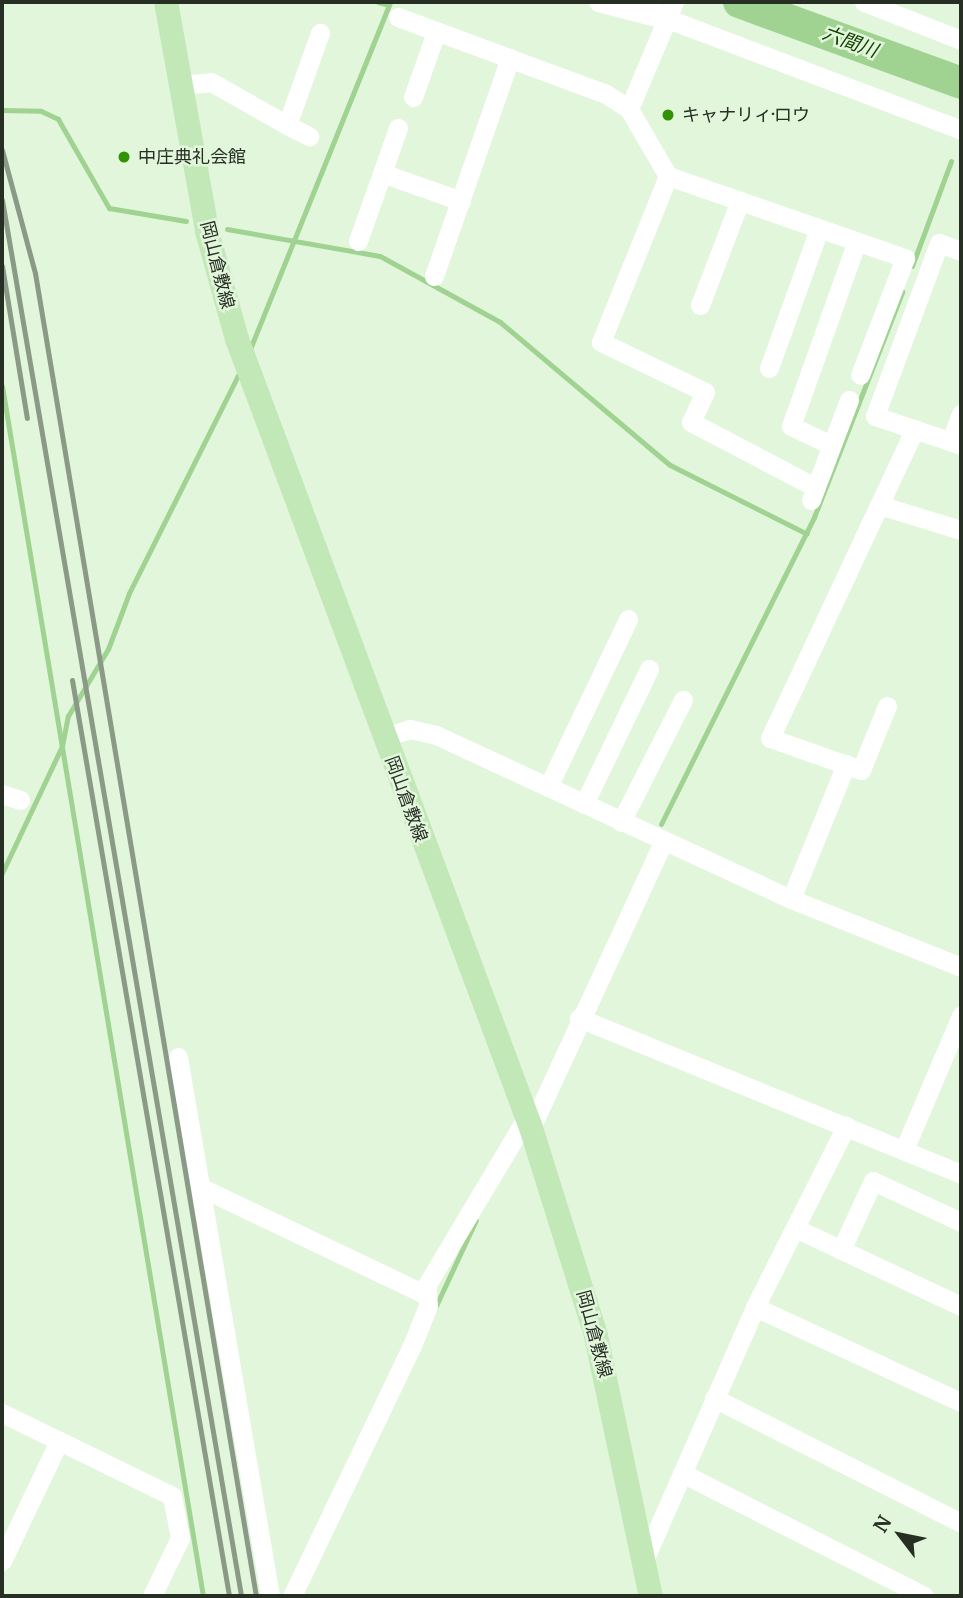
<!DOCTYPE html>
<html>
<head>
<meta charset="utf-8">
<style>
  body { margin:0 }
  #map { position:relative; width:963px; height:1598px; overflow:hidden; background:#e1f6db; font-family:Merriweather,"Noto Sans JP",serif }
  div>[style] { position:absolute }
  .stream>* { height:5px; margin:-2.5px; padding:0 2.5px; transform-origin:2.5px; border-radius:2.5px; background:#a0d292 }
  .river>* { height:32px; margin:-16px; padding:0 16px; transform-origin:16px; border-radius:16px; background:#a0d292 }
  .minor>* { height:19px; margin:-9.5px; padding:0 9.5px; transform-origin:9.5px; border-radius:9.5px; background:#fff }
  .major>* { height:24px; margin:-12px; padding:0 12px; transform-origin:12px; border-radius:12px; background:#c2e8b8 }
  .rail>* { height:5px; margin:-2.5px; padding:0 2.5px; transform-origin:2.5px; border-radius:2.5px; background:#8b9a87 }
  .dots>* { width:19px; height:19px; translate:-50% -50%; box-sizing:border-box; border:4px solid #e1f6db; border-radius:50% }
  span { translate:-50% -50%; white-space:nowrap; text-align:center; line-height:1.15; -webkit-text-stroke:5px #e1f6db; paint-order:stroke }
  .poi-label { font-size:18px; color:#272e24 }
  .left { translate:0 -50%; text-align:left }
  .street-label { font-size:18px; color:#272e24 }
  .water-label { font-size:19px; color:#114100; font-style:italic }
  .frame { position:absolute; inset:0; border:4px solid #272e24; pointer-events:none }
  .north { position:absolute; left:865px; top:1500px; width:70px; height:70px; -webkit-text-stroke:5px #e1f6db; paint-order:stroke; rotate:302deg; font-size:19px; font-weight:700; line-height:28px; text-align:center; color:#272e24 }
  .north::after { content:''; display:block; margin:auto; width:24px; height:32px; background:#272e24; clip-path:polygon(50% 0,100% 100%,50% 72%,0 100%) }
</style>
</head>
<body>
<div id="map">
  <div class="stream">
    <div style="left:378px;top:2px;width:11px;rotate:15deg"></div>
    <div style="left:2px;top:110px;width:39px;rotate:1deg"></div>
    <div style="left:41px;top:111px;width:19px;rotate:25deg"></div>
    <div style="left:58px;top:119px;width:103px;rotate:60.2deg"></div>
    <div style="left:109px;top:208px;width:78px;rotate:9.6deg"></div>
    <div style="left:227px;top:229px;width:155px;rotate:10deg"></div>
    <div style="left:380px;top:256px;width:137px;rotate:28.8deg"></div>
    <div style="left:500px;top:322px;width:222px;rotate:40.1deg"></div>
    <div style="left:670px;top:465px;width:153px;rotate:26.7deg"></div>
    <div style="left:912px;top:266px;width:112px;rotate:-69.6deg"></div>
    <div style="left:250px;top:349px;width:374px;rotate:-68deg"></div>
    <div style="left:2px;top:386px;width:1227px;rotate:80.57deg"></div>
    <div style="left:661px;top:824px;width:343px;rotate:-63.5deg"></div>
    <div style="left:814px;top:517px;width:242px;rotate:-68.6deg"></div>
    <div style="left:2px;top:873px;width:140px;rotate:-64.7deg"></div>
    <div style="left:62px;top:746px;width:31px;rotate:-79deg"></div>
    <div style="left:68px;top:716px;width:78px;rotate:-59.2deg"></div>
    <div style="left:108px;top:649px;width:60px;rotate:-69.4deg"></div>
    <div style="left:129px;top:593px;width:248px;rotate:-63.4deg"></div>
    <div style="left:434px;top:1310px;width:99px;rotate:-65deg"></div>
  </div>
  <div class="river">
    <div style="left:739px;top:2px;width:236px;rotate:20deg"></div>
  </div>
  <div class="minor">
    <div style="left:598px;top:2px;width:64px;rotate:14.5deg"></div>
    <div style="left:640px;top:2px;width:33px;rotate:31deg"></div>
    <div style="left:668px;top:19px;width:313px;rotate:20.7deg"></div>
    <div style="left:674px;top:2px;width:116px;rotate:112.8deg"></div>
    <div style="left:629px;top:109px;width:78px;rotate:59.8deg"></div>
    <div style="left:668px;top:176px;width:251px;rotate:19.1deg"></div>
    <div style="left:905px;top:258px;width:125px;rotate:111deg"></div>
    <div style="left:864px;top:2px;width:104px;rotate:21.4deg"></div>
    <div style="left:398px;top:17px;width:222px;rotate:20.3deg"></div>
    <div style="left:606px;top:94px;width:27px;rotate:33deg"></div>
    <div style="left:179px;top:85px;width:32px;rotate:-5deg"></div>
    <div style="left:211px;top:82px;width:87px;rotate:29.5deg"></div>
    <div style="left:287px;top:125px;width:98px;rotate:-70.3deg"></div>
    <div style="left:413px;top:97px;width:69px;rotate:-70.5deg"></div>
    <div style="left:287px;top:125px;width:25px;rotate:27deg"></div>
    <div style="left:382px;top:173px;width:84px;rotate:19.5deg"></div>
    <div style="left:668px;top:176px;width:179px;rotate:112deg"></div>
    <div style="left:601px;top:342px;width:115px;rotate:25.7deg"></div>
    <div style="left:705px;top:392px;width:33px;rotate:115deg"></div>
    <div style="left:691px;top:422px;width:140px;rotate:27.7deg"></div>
    <div style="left:358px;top:241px;width:120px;rotate:-70.5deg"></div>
    <div style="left:961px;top:251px;width:23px;rotate:-160deg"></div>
    <div style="left:939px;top:243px;width:184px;rotate:110.3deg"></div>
    <div style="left:875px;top:416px;width:91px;rotate:18.6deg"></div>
    <div style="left:434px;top:276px;width:231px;rotate:-70.8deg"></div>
    <div style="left:700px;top:305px;width:112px;rotate:-69.1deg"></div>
    <div style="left:769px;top:368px;width:148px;rotate:-70.2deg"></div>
    <div style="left:951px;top:441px;width:29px;rotate:-70deg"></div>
    <div style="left:831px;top:445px;width:44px;rotate:-154.6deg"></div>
    <div style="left:791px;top:426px;width:196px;rotate:-70.4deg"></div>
    <div style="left:811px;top:500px;width:107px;rotate:-69.2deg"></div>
    <div style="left:879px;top:505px;width:86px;rotate:17deg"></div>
    <div style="left:887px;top:706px;width:69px;rotate:112.1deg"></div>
    <div style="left:861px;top:770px;width:96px;rotate:-160.6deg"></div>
    <div style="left:770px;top:738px;width:341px;rotate:-64.9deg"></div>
    <div style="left:384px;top:737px;width:27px;rotate:-17deg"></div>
    <div style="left:410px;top:729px;width:27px;rotate:13deg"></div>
    <div style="left:436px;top:735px;width:391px;rotate:24.8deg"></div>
    <div style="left:791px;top:899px;width:183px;rotate:21.8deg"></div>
    <div style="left:548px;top:787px;width:186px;rotate:-64.5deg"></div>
    <div style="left:2px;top:794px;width:19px;rotate:18deg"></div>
    <div style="left:584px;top:804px;width:150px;rotate:-64.3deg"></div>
    <div style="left:621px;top:822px;width:137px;rotate:-63.1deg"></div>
    <div style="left:791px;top:899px;width:146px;rotate:-67.8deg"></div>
    <div style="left:579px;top:1018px;width:413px;rotate:22.2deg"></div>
    <div style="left:178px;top:1057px;width:547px;rotate:80.31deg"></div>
    <div style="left:531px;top:1128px;width:315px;rotate:-65.2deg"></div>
    <div style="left:904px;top:1150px;width:146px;rotate:-67deg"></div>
    <div style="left:202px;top:1188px;width:244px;rotate:25.5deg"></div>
    <div style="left:422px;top:1293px;width:205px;rotate:-59.2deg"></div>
    <div style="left:795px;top:1228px;width:183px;rotate:25.2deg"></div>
    <div style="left:841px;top:1250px;width:76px;rotate:-65.1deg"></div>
    <div style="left:873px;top:1181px;width:97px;rotate:25deg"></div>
    <div style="left:755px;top:1307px;width:227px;rotate:24.8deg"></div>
    <div style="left:714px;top:1398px;width:277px;rotate:26.8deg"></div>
    <div style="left:2px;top:1413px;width:189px;rotate:26deg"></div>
    <div style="left:172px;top:1496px;width:43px;rotate:79.2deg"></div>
    <div style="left:180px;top:1538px;width:64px;rotate:115.8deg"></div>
    <div style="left:682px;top:1473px;width:271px;rotate:26.9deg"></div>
    <div style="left:645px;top:1558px;width:274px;rotate:-66.3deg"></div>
    <div style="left:755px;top:1307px;width:203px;rotate:-63.3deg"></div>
    <div style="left:2px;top:1561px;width:133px;rotate:-64.6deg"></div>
    <div style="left:292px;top:1596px;width:275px;rotate:-64.4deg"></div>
    <div style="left:411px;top:1348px;width:45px;rotate:-68deg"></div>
    <div style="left:428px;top:1306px;width:16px;rotate:-94deg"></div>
  </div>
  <div class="major">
    <div style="left:166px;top:2px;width:233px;rotate:79.8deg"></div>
    <div style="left:207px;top:231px;width:112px;rotate:74.5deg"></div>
    <div style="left:237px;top:339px;width:842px;rotate:69.56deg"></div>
    <div style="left:531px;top:1128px;width:218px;rotate:72.6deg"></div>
    <div style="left:596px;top:1336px;width:266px;rotate:78.1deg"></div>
  </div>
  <div class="rail">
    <div style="left:2px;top:150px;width:127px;rotate:75deg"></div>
    <div style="left:35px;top:273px;width:1341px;rotate:80.52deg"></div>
    <div style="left:2px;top:200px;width:1416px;rotate:80.28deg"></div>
    <div style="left:2px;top:266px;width:154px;rotate:80.7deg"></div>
    <div style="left:72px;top:680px;width:929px;rotate:80.27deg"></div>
  </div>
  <div class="dots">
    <div style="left:668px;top:115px;background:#359104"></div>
    <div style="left:124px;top:157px;background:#359104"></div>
  </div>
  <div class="poi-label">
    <span class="left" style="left:682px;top:115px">キャナリィ·ロウ</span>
    <span class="left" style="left:138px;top:157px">中庄典礼会館</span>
  </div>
  <div class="street-label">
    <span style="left:217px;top:265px;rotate:76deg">岡山倉敷線</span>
    <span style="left:406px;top:799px;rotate:70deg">岡山倉敷線</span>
    <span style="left:594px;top:1334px;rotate:75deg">岡山倉敷線</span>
  </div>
  <div class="water-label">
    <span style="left:850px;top:42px;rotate:20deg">六間川</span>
  </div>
  <div class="frame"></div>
  <div class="north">N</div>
</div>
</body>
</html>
